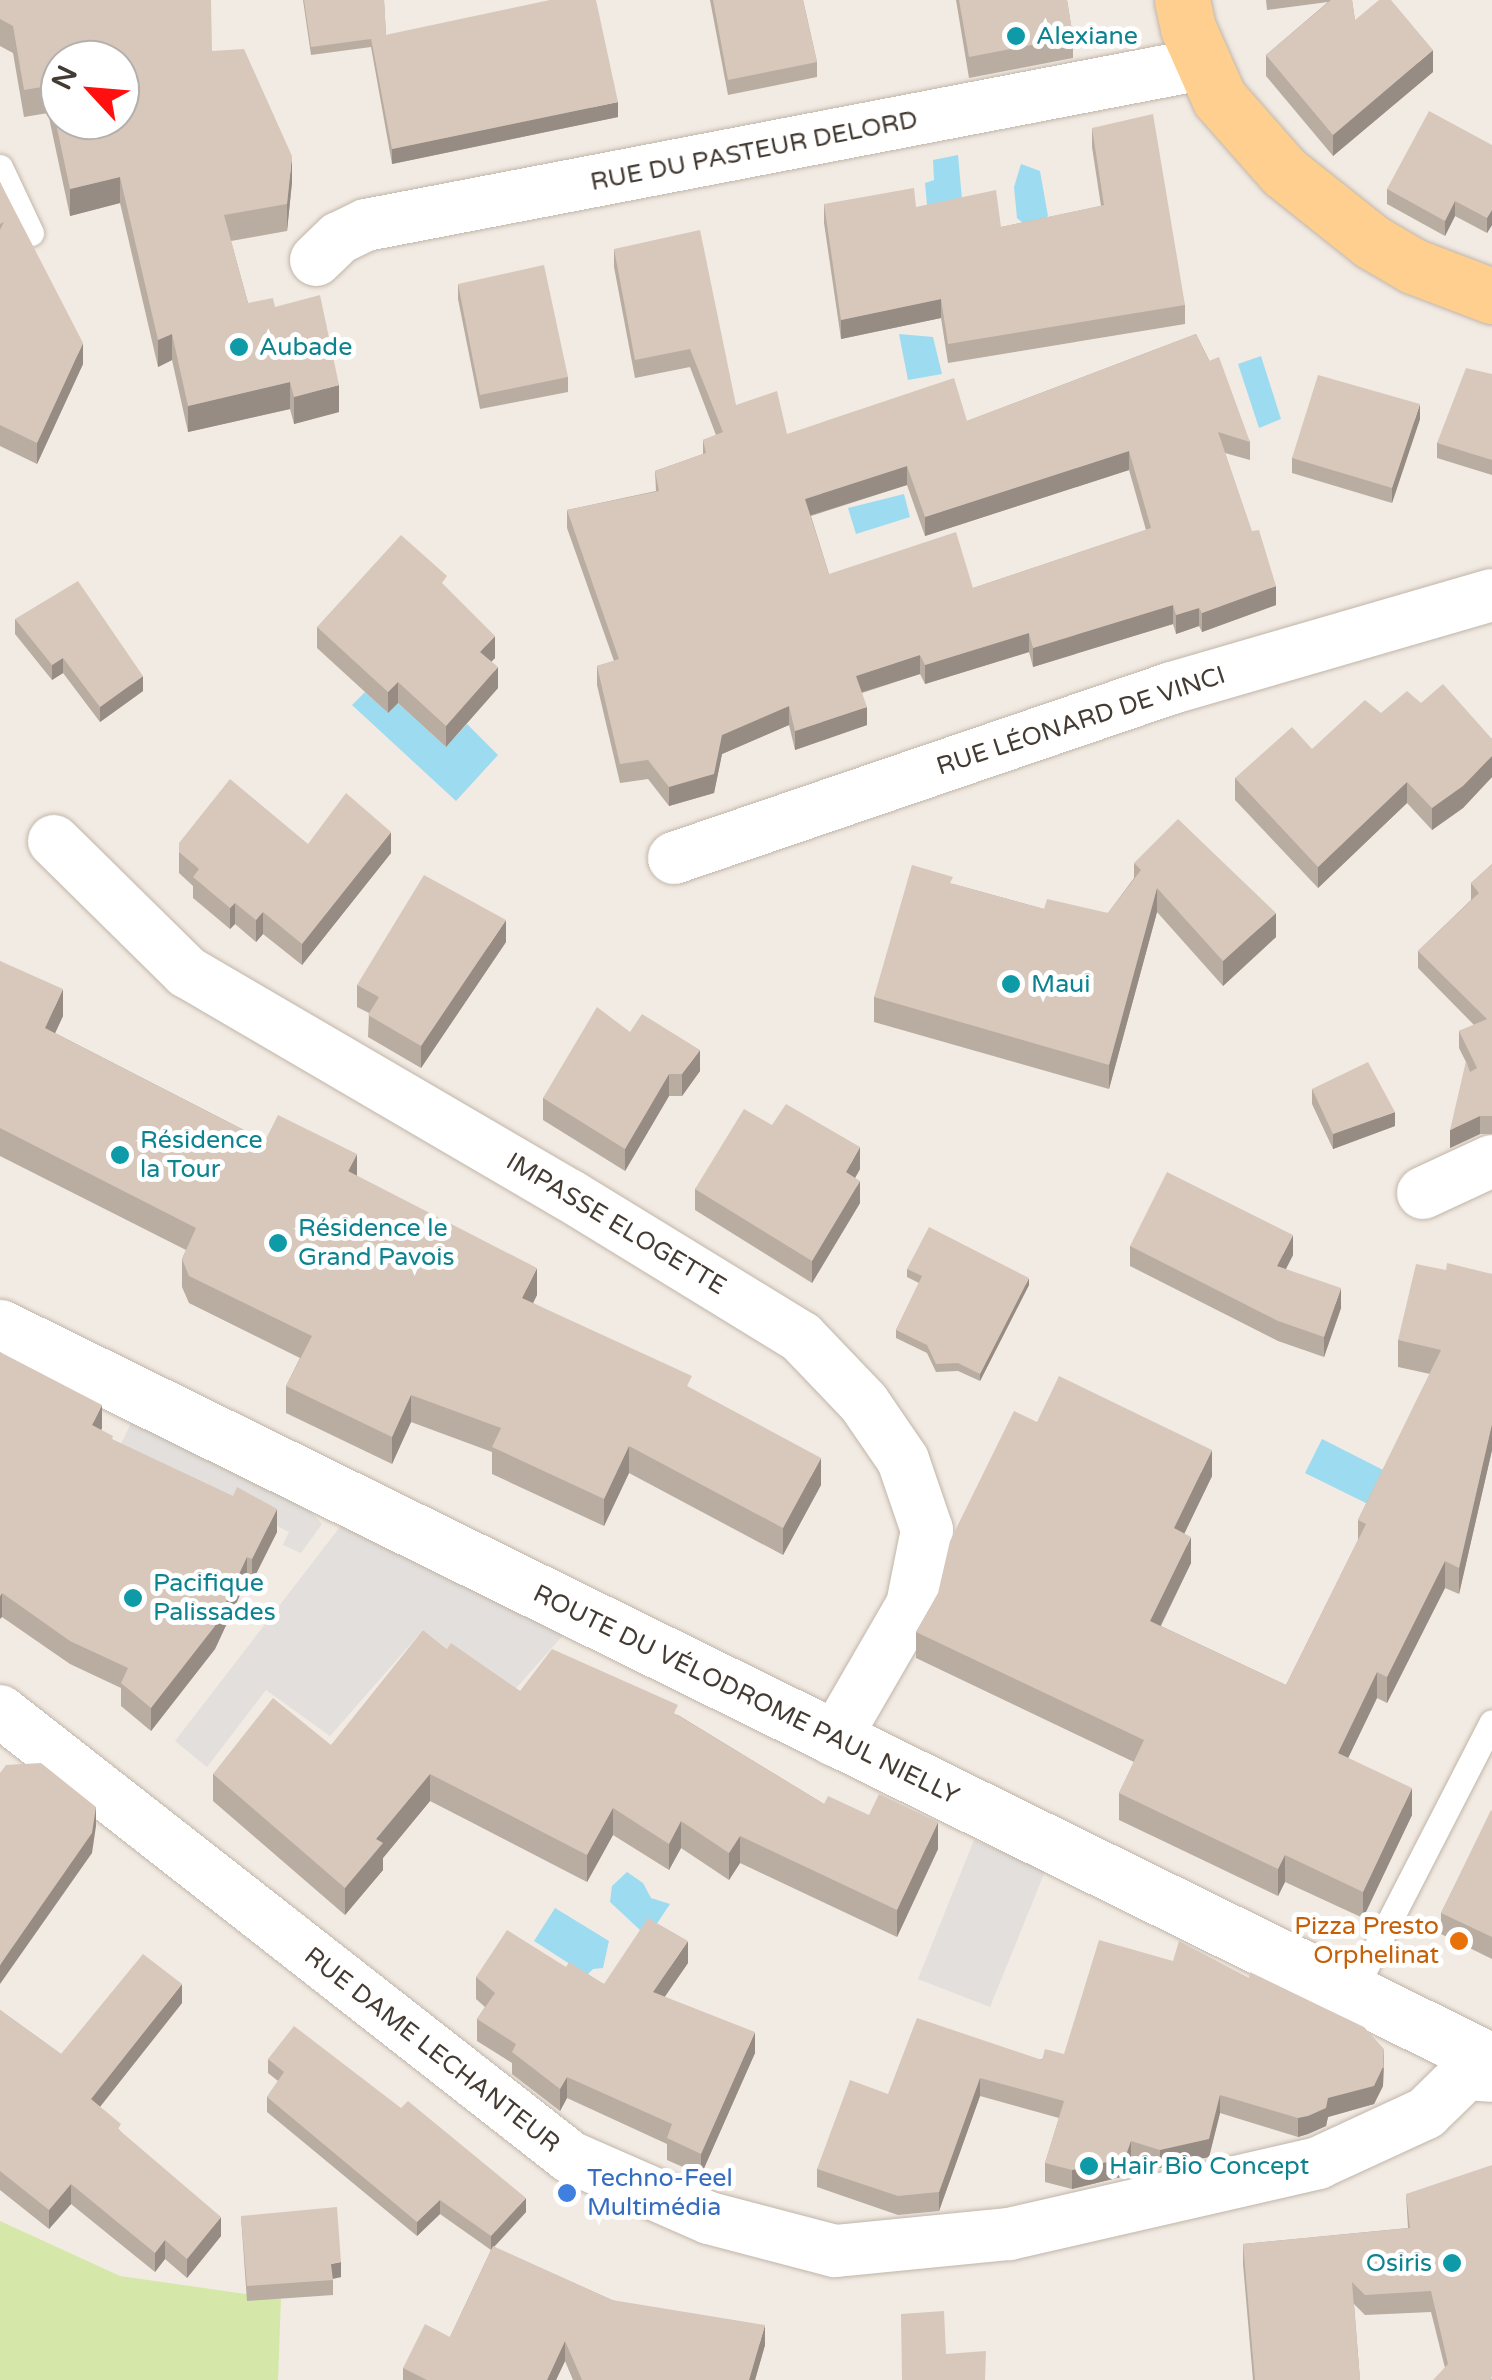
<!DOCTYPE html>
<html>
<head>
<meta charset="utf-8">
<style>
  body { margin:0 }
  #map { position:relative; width:1492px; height:2380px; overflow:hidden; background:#f2ebe3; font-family:"Varela Round",sans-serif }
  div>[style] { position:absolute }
  .green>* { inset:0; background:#d5e8aa }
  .parking>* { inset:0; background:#e2dfdc }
  .water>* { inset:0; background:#9ddbf1 }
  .roads { filter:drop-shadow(0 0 2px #c0b5a9) drop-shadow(0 0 2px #c0b5a9) }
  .service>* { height:25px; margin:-12.5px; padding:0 12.5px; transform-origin:12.5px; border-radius:12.5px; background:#fff }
  .minor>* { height:52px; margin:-26px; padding:0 26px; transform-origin:26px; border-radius:26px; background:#fff }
  .tertiary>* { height:55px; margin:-27.5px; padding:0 27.5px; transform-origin:27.5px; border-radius:27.5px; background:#fff }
  .primary>* { height:55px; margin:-27.5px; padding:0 27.5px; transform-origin:27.5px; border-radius:27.5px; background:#ffcf8f }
  .wall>* { inset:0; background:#b9aca1 }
  .shaded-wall>* { inset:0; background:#968c83 }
  .building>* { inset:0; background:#d7c8bb }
  .dots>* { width:28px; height:28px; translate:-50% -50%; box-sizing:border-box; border:5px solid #fff; border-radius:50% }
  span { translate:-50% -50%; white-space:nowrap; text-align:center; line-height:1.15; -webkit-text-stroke:10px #fff; paint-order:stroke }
  .culture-label { font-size:25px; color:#0d838f }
  .left { translate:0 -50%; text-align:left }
  .right { translate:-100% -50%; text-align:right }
  .street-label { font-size:25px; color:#443b33 }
  .food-label { font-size:25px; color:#c56008 }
  .shop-label { font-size:25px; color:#366cbe }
  .north { position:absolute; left:40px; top:40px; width:100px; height:100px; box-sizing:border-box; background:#fff; border:2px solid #b4b1ad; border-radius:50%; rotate:296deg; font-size:28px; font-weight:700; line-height:40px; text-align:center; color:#443b33 }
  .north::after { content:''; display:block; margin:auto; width:35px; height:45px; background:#ff0f0d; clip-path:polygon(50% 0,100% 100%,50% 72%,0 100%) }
</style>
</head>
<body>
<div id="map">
  <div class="green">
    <div style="clip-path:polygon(0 2221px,120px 2276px,281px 2299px,278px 2380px,0 2380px)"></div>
  </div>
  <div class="parking">
    <div style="clip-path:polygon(136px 1413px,311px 1512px,322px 1524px,301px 1553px,283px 1545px,289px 1532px,119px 1448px)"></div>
    <div style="clip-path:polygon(343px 1523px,566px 1632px,510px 1695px,423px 1630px,330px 1736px,266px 1690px,207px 1767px,175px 1741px)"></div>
    <div style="clip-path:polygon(974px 1840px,1046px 1869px,990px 2007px,918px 1979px)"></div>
  </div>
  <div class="water">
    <div style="clip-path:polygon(958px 155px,963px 210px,928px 216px,925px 183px,934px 180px,933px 160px)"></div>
    <div style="clip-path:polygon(1021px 164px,1040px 171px,1048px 216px,1032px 231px,1017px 218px,1014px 187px)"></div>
    <div style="clip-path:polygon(899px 334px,933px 337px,942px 374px,908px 380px)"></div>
    <div style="clip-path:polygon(1261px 356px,1281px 419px,1259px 428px,1238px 364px)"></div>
    <div style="clip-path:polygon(904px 494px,910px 517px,856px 534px,848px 508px)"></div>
    <div style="clip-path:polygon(365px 692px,388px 713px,398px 703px,446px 747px,467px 724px,498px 755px,456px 801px,352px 705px)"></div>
    <div style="clip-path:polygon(1322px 1439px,1395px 1476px,1378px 1509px,1305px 1473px)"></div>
    <div style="clip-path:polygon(627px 1872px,643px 1883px,651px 1898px,670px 1904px,654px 1928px,640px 1930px,610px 1902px,612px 1886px)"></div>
    <div style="clip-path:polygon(555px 1908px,609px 1941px,603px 1968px,593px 1969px,587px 1975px,534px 1941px)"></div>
  </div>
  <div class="roads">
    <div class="service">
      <div style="left:0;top:167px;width:73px;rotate:64.8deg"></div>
      <div style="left:1354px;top:1990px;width:301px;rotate:-62.8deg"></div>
    </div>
    <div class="minor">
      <div style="left:316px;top:260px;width:32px;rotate:-44deg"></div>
      <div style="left:339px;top:238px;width:30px;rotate:-26deg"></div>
      <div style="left:366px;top:225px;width:851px;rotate:-10.9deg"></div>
      <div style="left:54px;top:841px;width:187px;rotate:44.6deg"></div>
      <div style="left:187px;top:972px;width:442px;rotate:30.3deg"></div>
      <div style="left:569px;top:1195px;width:272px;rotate:31.5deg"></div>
      <div style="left:801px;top:1337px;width:91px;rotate:46.3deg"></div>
      <div style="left:864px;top:1403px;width:69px;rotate:55.6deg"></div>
      <div style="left:903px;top:1460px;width:74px;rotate:71.1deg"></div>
      <div style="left:927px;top:1530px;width:76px;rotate:101.3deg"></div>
      <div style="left:912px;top:1605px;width:156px;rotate:120deg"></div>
      <div style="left:674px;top:858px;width:526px;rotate:-18.85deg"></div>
      <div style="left:1172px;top:688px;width:333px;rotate:-16.2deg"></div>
      <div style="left:1423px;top:1193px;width:76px;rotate:-24.9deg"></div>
      <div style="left:0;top:1711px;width:724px;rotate:38.04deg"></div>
      <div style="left:570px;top:2157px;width:152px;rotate:23.7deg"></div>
      <div style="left:709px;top:2218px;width:130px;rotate:14.7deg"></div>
      <div style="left:835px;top:2251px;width:175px;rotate:-5.6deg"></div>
      <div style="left:1009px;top:2234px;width:317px;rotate:-12.9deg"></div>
      <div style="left:1318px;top:2163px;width:119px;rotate:-24.8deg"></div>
      <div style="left:1426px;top:2113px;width:56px;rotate:-44.3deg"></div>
      <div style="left:1466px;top:2074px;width:26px;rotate:4deg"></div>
    </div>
    <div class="tertiary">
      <div style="left:0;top:1327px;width:1663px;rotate:26.2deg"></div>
    </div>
    <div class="primary">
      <div style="left:1182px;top:0;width:29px;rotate:78deg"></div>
      <div style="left:1188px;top:28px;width:77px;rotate:66.1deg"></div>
      <div style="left:1219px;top:98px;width:98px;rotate:48.7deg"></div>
      <div style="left:1284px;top:172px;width:112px;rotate:38.5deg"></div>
      <div style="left:1372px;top:242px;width:48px;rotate:30.3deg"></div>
      <div style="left:1413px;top:266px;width:85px;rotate:20.8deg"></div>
    </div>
  </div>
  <div class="wall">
    <div style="clip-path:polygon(0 0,212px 51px,292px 182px,287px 231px,231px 241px,248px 303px,275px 307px,339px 412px,294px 424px,290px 409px,188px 432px,172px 360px,158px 367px,120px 203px,70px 216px,48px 113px,24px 117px,13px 53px,0 46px)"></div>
    <div style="clip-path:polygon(303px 0,384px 0,386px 35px,618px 117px,392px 164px,371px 47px,311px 55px)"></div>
    <div style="clip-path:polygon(710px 0,803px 0,817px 62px,817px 77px,728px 95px)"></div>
    <div style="clip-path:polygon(956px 0,1067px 0,1073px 37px,1073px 58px,969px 78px)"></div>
    <div style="clip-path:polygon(1266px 0,1352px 0,1355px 20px,1433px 72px,1333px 156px,1266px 76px,1266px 55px,1328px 2px,1267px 10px)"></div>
    <div style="clip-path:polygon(1092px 128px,1185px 305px,1185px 324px,948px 363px,941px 318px,841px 339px,824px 223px,824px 204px,916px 207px,1001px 227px,1101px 206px,1092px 147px)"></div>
    <div style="clip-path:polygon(1492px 145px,1492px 225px,1487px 233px,1455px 216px,1445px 236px,1387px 204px,1387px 189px)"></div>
    <div style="clip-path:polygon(0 182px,83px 364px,37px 464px,0 446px)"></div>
    <div style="clip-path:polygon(evenodd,614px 249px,736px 405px,787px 434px,967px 421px,1196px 334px,1250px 442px,1250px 460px,1225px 453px,1276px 605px,1202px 632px,1199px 626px,1176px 634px,1173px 624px,1033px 667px,1029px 652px,925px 684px,920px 674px,862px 693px,867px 725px,795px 750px,789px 725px,722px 754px,714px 793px,669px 806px,648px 779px,620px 783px,597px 685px,597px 666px,614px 661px,567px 528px,567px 510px,656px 491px,655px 471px,703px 454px,703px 440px,716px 435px,690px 367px,635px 378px,614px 267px,614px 249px,1129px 470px,1146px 530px,973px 588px,829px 574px,811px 516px,907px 485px,925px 536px,1129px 470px)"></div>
    <div style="clip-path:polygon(458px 284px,568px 377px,568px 392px,480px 409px,458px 299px)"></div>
    <div style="clip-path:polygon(1492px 374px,1492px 475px,1437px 458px,1437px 443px)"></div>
    <div style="clip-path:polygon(1420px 419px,1392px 503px,1292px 473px,1292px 458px)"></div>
    <div style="clip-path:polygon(447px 588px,495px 658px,491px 661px,498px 688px,446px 747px,398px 703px,388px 713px,317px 648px,317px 627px)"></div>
    <div style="clip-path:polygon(15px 619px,143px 691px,100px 722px,63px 673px,52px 680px,15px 634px)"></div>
    <div style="clip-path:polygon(1421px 703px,1492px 739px,1492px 777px,1463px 808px,1432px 830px,1407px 803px,1318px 888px,1235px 800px,1235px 778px,1312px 749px,1381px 713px)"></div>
    <div style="clip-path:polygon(179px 843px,308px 844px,391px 853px,302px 965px,263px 934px,256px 942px,235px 924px,230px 929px,193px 898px,193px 886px,179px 873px)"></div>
    <div style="clip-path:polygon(1134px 863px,1276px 937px,1223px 986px,1157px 912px,1109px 1089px,874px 1022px,874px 997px,953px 884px,1044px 909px,1108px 913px,1134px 878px)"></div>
    <div style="clip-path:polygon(1492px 864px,1492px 1134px,1480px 1134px,1450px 1148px,1466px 1062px,1459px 1048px,1459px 1031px,1474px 1025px,1418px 968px,1418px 951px,1471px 900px,1471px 883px)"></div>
    <div style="clip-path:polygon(506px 942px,421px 1068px,368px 1037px,369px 1013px,357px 1007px,357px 985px)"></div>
    <div style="clip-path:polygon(0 961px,63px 1016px,55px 1033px,265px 1141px,357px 1176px,537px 1295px,533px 1303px,692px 1389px,821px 1485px,783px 1555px,629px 1473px,604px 1526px,492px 1474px,492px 1452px,411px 1422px,392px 1464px,286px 1413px,286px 1386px,300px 1358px,189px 1303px,182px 1287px,182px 1259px,186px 1250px,0 1156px)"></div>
    <div style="clip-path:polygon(630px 1032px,700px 1071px,682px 1096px,669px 1096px,625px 1171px,543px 1120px,543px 1098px)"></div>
    <div style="clip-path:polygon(1312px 1089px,1395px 1126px,1333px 1149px,1312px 1104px)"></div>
    <div style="clip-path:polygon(772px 1125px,860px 1169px,855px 1178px,860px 1203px,812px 1283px,695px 1210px,695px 1189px)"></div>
    <div style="clip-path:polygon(1130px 1246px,1293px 1255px,1286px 1269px,1341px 1308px,1324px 1357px,1278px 1341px,1130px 1266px)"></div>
    <div style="clip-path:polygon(907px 1269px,1029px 1285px,980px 1381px,958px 1371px,936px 1372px,927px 1353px,896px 1338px,896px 1330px,919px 1283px,907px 1277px)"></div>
    <div style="clip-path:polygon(1446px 1270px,1492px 1274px,1492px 1450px,1459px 1594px,1445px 1588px,1387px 1703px,1377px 1698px,1348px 1758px,1412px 1815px,1363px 1918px,1285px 1882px,1278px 1896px,1119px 1820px,1119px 1793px,1134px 1762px,916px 1658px,916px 1632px,1037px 1422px,1212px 1476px,1184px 1534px,1191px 1563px,1161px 1626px,1286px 1685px,1358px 1540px,1358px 1520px,1430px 1374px,1398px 1367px,1398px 1340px)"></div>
    <div style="clip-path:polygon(0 1352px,102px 1428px,101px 1430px,113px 1440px,277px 1532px,252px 1582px,247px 1580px,215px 1649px,151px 1731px,121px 1706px,121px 1688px,70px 1664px,2px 1617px)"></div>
    <div style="clip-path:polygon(447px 1649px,520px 1691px,678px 1715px,824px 1804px,938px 1849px,897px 1937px,740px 1863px,729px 1880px,681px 1848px,669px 1870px,613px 1835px,587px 1882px,430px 1801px,383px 1858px,383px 1870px,345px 1915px,213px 1801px,213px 1774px,331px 1745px)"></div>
    <div style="clip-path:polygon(1492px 1811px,1492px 1959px,1441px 1934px,1441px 1913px)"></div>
    <div style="clip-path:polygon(688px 1963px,664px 1997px,755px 2053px,701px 2175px,667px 2160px,667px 2144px,567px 2098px,560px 2111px,512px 2074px,512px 2063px,477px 2041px,477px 2019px,485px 2007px,476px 1999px,476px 1977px,566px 1967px,604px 1984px)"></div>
    <div style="clip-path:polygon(182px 2003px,100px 2107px,121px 2132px,221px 2236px,187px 2278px,165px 2259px,155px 2272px,71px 2204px,49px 2229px,0 2190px,0 2010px,61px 2054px)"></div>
    <div style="clip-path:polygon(1064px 2054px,1384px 2068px,1383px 2086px,1374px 2104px,1328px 2117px,1326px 2126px,1308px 2134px,1298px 2137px,1220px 2113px,1209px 2157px,1160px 2168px,1131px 2160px,1125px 2176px,1072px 2189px,1045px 2182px,1045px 2163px,1059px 2118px,980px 2096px,939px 2211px,898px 2215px,817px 2187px,817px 2169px,888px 2094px)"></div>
    <div style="clip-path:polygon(268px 2059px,526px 2212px,494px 2247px,612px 2300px,765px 2345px,755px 2380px,573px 2380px,565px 2361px,556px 2380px,403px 2380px,403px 2368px,450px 2337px,491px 2250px,440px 2214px,417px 2236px,267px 2112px,267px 2097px,278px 2081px,268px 2073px)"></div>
    <div style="clip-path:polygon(1406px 2194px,1492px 2380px,1445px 2368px,1431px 2312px,1365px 2315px,1354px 2304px,1360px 2380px,1253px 2380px,1243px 2264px,1243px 2244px,1408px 2228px)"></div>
    <div style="clip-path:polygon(241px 2216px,341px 2277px,333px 2279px,333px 2295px,247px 2301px)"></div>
  </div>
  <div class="shaded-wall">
    <div style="clip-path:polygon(1433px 50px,1433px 72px,1333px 156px,1333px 135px)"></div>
    <div style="clip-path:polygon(618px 102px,618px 117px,392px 164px,392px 149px)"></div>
    <div style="clip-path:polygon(292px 156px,292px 182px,287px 231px,287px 204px)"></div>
    <div style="clip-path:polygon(120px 177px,120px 203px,70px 216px,70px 189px)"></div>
    <div style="clip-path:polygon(1455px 201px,1455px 216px,1445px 236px,1445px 221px)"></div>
    <div style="clip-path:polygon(1492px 210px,1492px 225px,1487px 233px,1487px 218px)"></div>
    <div style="clip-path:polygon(941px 299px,941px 318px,841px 339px,841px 320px)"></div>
    <div style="clip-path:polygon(172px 334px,172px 360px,158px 367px,158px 340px)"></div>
    <div style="clip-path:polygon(83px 343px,83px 364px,37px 464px,37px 443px)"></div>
    <div style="clip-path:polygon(290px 382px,290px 409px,188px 432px,188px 406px)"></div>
    <div style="clip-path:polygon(339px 385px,339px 412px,294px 424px,294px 397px)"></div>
    <div style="clip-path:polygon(1420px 404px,1420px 419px,1392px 503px,1392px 488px)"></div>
    <div style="clip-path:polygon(1129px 451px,1129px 470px,925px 536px,925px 517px)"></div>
    <div style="clip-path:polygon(907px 466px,907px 485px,805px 517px,805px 499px)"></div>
    <div style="clip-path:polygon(1276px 586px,1276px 605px,1202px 632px,1202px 613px)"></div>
    <div style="clip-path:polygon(1173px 605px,1173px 624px,1033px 667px,1033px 648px)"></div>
    <div style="clip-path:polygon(1199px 608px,1199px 626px,1176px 634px,1176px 615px)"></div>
    <div style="clip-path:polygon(1029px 633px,1029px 652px,925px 684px,925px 665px)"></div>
    <div style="clip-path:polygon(495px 636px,495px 658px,480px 674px,480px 652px)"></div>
    <div style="clip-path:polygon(920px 655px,920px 674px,856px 694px,856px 676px)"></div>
    <div style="clip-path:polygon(63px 658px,63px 673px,52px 680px,52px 665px)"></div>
    <div style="clip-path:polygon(498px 667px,498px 688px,446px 747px,446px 726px)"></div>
    <div style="clip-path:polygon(143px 676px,143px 691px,100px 722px,100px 707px)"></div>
    <div style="clip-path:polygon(398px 682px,398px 703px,388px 713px,388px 692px)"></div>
    <div style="clip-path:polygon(789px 706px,789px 725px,722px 754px,714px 793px,669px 806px,669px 787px,722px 735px)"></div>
    <div style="clip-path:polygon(867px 707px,867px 725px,795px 750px,795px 731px)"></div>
    <div style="clip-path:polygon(1492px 756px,1492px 777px,1463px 808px,1432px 830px,1432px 808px)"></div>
    <div style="clip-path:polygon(1407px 782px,1407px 803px,1318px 888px,1318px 867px)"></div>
    <div style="clip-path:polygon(391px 832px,391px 853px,302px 965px,302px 944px)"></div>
    <div style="clip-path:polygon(1157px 888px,1157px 912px,1109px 1089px,1109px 1065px)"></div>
    <div style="clip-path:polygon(235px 903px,235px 924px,230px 929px,230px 908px)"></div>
    <div style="clip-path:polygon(263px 912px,263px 934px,256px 942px,256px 920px)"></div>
    <div style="clip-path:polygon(1276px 913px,1276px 937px,1223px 986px,1223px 961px)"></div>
    <div style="clip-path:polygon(506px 920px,506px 942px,421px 1068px,421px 1046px)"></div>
    <div style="clip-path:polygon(63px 989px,63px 1016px,45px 1055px,45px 1028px)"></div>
    <div style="clip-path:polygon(700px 1050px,700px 1071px,682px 1096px,682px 1074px)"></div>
    <div style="clip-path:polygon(669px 1074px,669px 1096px,625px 1171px,625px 1149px)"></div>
    <div style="clip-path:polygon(1395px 1112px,1395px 1126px,1333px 1149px,1333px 1134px)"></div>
    <div style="clip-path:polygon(1480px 1116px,1480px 1134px,1450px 1148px,1450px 1130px)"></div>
    <div style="clip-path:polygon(860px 1147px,860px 1169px,846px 1194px,846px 1172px)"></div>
    <div style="clip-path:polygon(357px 1154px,357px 1181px,348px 1171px)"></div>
    <div style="clip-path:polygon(860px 1181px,860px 1203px,812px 1283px,812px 1261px)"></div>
    <div style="clip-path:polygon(1293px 1235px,1293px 1255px,1277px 1286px,1277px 1266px)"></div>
    <div style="clip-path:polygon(537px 1268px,537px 1295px,522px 1325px,522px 1298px)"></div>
    <div style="clip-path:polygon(1029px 1278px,1029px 1285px,980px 1381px,980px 1374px)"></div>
    <div style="clip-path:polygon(1341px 1288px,1341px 1308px,1324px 1357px,1324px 1337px)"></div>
    <div style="clip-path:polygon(411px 1395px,411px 1422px,392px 1464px,392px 1437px)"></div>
    <div style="clip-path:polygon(102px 1405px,102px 1428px,92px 1448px,92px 1425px)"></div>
    <div style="clip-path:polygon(1492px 1424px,1492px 1450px,1459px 1594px,1459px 1568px)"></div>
    <div style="clip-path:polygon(629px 1446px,629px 1473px,604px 1526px,604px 1499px)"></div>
    <div style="clip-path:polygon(1212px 1450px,1212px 1476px,1174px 1555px,1174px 1528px)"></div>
    <div style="clip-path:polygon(821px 1458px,821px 1485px,783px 1555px,783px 1528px)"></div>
    <div style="clip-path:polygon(277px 1509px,277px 1532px,252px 1582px,252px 1559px)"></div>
    <div style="clip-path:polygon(1191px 1537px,1191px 1563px,1150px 1647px,1150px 1621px)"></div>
    <div style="clip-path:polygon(247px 1557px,247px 1580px,215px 1649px,151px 1731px,151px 1708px)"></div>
    <div style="clip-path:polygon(1445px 1561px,1445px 1588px,1387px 1703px,1387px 1677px)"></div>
    <div style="clip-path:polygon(2px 1593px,2px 1617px,0 1619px,0 1596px)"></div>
    <div style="clip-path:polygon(1377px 1672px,1377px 1698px,1338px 1779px,1338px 1753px)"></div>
    <div style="clip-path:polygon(430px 1774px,430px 1801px,383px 1858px,383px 1870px,345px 1915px,345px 1888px,376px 1839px)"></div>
    <div style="clip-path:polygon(1412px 1788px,1412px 1815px,1363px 1918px,1363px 1892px)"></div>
    <div style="clip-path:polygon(96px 1807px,96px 1826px,92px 1853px,0 1984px,0 1965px)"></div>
    <div style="clip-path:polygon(613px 1808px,613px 1835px,587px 1882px,587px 1855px)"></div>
    <div style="clip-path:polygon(681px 1821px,681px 1848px,669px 1870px,669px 1844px)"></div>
    <div style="clip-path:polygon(938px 1822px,938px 1849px,897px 1937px,897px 1910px)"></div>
    <div style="clip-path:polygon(740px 1836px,740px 1863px,729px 1880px,729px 1853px)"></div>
    <div style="clip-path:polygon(1285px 1855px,1285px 1882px,1278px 1896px,1278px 1869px)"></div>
    <div style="clip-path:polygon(688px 1941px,688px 1963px,653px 2014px,653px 1992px)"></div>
    <div style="clip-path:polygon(182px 1984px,182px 2003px,91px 2118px,91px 2099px)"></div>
    <div style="clip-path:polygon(755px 2032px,755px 2053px,701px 2175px,701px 2154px)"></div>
    <div style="clip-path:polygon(1384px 2049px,1383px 2086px,1374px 2104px,1328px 2117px,1326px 2126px,1308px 2134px,1298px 2137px,1298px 2118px,1328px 2098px)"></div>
    <div style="clip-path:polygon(567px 2077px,567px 2098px,560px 2111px,560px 2089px)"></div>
    <div style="clip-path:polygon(980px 2078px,980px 2096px,939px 2211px,939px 2192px)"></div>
    <div style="clip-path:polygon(1220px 2095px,1220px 2113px,1209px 2157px,1160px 2168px,1160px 2150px)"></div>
    <div style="clip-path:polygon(1131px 2141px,1131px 2160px,1125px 2176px,1072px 2189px,1072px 2170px)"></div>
    <div style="clip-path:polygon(71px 2184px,71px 2204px,49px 2229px,49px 2210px)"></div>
    <div style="clip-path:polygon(526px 2198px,526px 2212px,491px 2250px,491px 2236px)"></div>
    <div style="clip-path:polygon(440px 2200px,440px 2214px,417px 2236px,417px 2222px)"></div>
    <div style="clip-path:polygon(221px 2217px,221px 2236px,187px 2278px,187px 2259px)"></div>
    <div style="clip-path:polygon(165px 2240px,165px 2259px,155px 2272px,155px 2253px)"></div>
    <div style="clip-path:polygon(341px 2262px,341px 2277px,331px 2279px,331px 2264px)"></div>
    <div style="clip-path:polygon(765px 2325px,765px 2345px,755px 2380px,749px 2380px)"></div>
    <div style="clip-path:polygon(565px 2341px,565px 2361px,556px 2380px,547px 2380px)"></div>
  </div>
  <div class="building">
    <div style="clip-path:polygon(evenodd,0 0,211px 0,212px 51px,244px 49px,292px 156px,287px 204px,224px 215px,248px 303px,273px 298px,275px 307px,320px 295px,339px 385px,294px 397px,290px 382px,188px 406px,172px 334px,158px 340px,120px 177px,70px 189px,48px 86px,24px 90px,13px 26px,0 19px,0 0,60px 60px,120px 60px,120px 120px,60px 120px,60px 60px)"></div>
    <div style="clip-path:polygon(304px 0,384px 0,386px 35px,371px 39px,311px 47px)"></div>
    <div style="clip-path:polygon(550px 0,596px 0,618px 102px,392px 149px,371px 38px)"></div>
    <div style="clip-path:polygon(713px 0,803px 0,817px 62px,728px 80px)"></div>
    <div style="clip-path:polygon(959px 0,1067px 0,1073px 37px,969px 57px)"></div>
    <div style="clip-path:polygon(1331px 0,1352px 0,1355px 20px,1379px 0,1391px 0,1433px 50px,1333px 135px,1266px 55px)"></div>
    <div style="clip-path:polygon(1429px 111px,1492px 145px,1492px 210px,1487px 218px,1455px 201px,1445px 221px,1387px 189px)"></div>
    <div style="clip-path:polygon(1153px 114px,1185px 305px,948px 344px,941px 299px,841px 320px,824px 204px,914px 188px,916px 207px,996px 190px,1001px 227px,1104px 205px,1092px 128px)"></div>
    <div style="clip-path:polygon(0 182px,83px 343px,37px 443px,0 425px,0 230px,4px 222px,0 224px)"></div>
    <div style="clip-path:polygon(evenodd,700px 230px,736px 405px,777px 391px,787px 434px,954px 378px,967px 421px,1196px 334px,1209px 361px,1219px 357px,1250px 442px,1218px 432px,1252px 531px,1259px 530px,1276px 586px,1202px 613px,1199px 608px,1176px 615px,1173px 605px,1033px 648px,1029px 633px,925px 665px,920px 655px,856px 676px,867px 707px,795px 731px,789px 706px,722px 735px,714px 774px,669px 787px,648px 760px,620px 764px,597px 666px,619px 659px,567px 510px,659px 491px,655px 471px,706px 453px,703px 440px,723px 432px,690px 349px,635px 360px,614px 249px,700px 230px,1129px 451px,1151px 528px,973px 588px,956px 532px,829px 574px,805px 499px,907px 466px,925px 517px,1129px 451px)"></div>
    <div style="clip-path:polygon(544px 265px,568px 377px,480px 395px,458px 284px)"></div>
    <div style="clip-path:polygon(1466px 368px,1492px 374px,1492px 460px,1437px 443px)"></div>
    <div style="clip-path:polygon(1318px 375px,1420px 404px,1392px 488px,1292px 458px)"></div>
    <div style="clip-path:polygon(401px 535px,447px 576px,442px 583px,495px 636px,480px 652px,498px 667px,446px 726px,398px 682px,388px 692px,317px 627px)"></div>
    <div style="clip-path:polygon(78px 581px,143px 676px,100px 707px,63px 658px,52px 665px,15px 619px)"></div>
    <div style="clip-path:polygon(1443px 684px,1492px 739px,1492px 756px,1463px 786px,1432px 808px,1407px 782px,1318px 867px,1235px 778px,1292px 727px,1312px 749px,1365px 700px,1381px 713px,1407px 691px,1421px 703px)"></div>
    <div style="clip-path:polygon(230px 779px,308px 844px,346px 793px,391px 832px,302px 944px,263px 912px,256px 920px,235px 903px,230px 908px,193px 877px,199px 869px,179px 852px,179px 843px)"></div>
    <div style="clip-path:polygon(1178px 819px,1276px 913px,1223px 961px,1157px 888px,1109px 1065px,874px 997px,912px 865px,953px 877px,950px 883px,1044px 909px,1047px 899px,1108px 913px,1141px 870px,1134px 863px)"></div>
    <div style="clip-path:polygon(1492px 864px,1492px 1116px,1480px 1116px,1450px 1130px,1466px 1061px,1470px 1072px,1477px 1068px,1459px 1031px,1487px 1019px,1418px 951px,1479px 893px,1471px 883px)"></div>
    <div style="clip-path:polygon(424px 875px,506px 920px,421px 1046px,368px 1015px,379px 997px,357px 985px)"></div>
    <div style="clip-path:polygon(0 961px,63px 989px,45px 1028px,265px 1141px,278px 1115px,357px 1154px,348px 1171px,537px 1268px,522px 1298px,692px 1376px,687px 1386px,821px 1458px,783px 1528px,629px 1446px,604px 1499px,492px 1447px,501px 1428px,411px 1395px,392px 1437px,286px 1386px,312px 1336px,189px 1276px,182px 1259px,196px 1228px,0 1128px)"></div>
    <div style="clip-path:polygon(597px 1007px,630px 1032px,642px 1014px,700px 1050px,682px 1074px,669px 1074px,625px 1149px,543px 1098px)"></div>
    <div style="clip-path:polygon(1368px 1062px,1395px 1112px,1333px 1134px,1312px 1089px)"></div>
    <div style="clip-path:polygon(786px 1104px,860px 1147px,846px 1172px,860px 1181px,812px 1261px,695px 1189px,744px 1109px,772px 1125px)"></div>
    <div style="clip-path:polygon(1167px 1172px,1293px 1235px,1277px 1266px,1341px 1288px,1324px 1337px,1278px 1321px,1130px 1246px)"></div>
    <div style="clip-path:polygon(929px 1227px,1029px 1278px,980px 1374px,958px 1363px,936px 1364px,927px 1345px,896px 1330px,922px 1276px,907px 1269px)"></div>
    <div style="clip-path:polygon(1447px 1263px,1492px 1274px,1492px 1424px,1459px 1568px,1445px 1561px,1387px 1677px,1377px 1672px,1338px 1753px,1412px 1788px,1363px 1892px,1285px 1855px,1278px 1869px,1119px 1793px,1144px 1740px,916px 1632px,938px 1593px,950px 1541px,1014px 1411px,1037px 1422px,1059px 1376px,1212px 1450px,1174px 1528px,1191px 1537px,1150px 1621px,1286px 1685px,1366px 1524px,1358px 1520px,1441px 1350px,1398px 1340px,1416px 1264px,1446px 1270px)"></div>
    <div style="clip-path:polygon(0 1352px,102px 1405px,92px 1425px,113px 1436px,112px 1439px,233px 1496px,237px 1487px,277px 1509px,252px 1559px,247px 1557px,215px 1626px,151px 1708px,121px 1683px,128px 1668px,70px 1641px,2px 1593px,0 1596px)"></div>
    <div style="clip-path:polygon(423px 1630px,447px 1649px,451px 1643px,520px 1691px,552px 1649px,678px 1705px,674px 1713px,824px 1804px,828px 1796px,869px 1815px,879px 1794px,938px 1822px,897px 1910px,740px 1836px,729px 1853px,681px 1821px,669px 1844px,613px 1808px,587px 1855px,430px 1774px,376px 1839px,383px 1843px,345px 1888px,213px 1774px,273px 1698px,331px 1745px)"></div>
    <div style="clip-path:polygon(41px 1763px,96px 1807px,92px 1833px,0 1965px,0 1773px,6px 1765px)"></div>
    <div style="clip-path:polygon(1491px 1810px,1492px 1811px,1492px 1937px,1441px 1913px)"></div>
    <div style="clip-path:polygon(648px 1918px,688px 1941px,653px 1992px,755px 2032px,701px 2154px,667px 2138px,672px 2124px,567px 2077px,560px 2089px,512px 2052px,516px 2044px,477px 2019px,495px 1993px,476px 1977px,507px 1930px,566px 1967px,569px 1962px,604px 1984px)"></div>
    <div style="clip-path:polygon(1099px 1940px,1173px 1961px,1179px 1941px,1249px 1978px,1250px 1972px,1364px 2027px,1384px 2049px,1383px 2067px,1374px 2086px,1328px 2098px,1326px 2108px,1308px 2116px,1298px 2118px,1220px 2095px,1209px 2139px,1160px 2150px,1131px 2141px,1125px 2158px,1072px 2170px,1045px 2163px,1064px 2101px,980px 2078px,939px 2192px,898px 2196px,817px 2169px,850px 2080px,888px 2094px,917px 2018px,1042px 2060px,1045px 2049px,1064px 2054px)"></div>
    <div style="clip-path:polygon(143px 1954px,182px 1984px,91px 2099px,121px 2124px,118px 2129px,221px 2217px,187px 2259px,165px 2240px,155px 2253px,71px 2184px,49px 2210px,0 2171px,0 2010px,61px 2054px)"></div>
    <div style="clip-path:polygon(294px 2026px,401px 2108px,408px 2101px,526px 2198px,491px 2236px,440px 2200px,417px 2222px,267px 2097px,284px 2072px,268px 2059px)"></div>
    <div style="clip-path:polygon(1492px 2165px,1492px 2376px,1490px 2380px,1433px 2380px,1448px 2364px,1431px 2291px,1365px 2295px,1352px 2282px,1360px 2380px,1255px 2380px,1243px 2244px,1410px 2228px,1406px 2194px)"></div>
    <div style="clip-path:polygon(337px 2207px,341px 2262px,331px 2264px,333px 2280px,247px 2286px,241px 2216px)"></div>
    <div style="clip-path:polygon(493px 2246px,612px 2300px,765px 2325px,749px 2380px,582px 2380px,565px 2341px,547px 2380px,427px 2380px,403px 2368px,425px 2324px,450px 2337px)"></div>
    <div style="clip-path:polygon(944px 2311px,946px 2354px,986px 2351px,985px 2380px,902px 2380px,901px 2314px)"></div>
  </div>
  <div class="dots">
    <div style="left:1016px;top:36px;background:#0f9aa8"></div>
    <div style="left:239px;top:347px;background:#0f9aa8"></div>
    <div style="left:1011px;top:984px;background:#0f9aa8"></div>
    <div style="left:120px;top:1155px;background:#0f9aa8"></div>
    <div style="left:278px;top:1243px;background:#0f9aa8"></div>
    <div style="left:133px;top:1598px;background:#0f9aa8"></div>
    <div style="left:1459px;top:1941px;background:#e8710a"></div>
    <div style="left:1089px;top:2166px;background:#0f9aa8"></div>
    <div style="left:567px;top:2193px;background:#3f7fe0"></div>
    <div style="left:1452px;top:2263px;background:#0f9aa8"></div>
  </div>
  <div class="culture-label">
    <span class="left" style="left:1036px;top:36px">Alexiane</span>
    <span class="left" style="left:259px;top:347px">Aubade</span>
    <span class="left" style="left:1031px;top:984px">Maui</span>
    <span class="left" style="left:140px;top:1155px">Résidence<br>la Tour</span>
    <span class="left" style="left:298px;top:1243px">Résidence le<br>Grand Pavois</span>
    <span class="left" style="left:153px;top:1598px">Pacifique<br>Palissades</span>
    <span class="left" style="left:1109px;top:2166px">Hair Bio Concept</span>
    <span class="right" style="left:1432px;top:2263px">Osiris</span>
  </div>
  <div class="street-label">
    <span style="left:754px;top:151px;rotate:-11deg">RUE DU PASTEUR DELORD</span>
    <span style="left:1081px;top:721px;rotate:-18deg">RUE LÉONARD DE VINCI</span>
    <span style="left:616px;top:1224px;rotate:31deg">IMPASSE ELOGETTE</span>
    <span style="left:746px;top:1695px;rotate:26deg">ROUTE DU VÉLODROME PAUL NIELLY</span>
    <span style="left:432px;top:2050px;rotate:38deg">RUE DAME LECHANTEUR</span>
  </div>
  <div class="food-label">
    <span class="right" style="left:1439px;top:1941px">Pizza Presto<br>Orphelinat</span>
  </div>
  <div class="shop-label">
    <span class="left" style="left:587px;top:2193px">Techno-Feel<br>Multimédia</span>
  </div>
  <div class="north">N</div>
</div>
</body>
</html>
